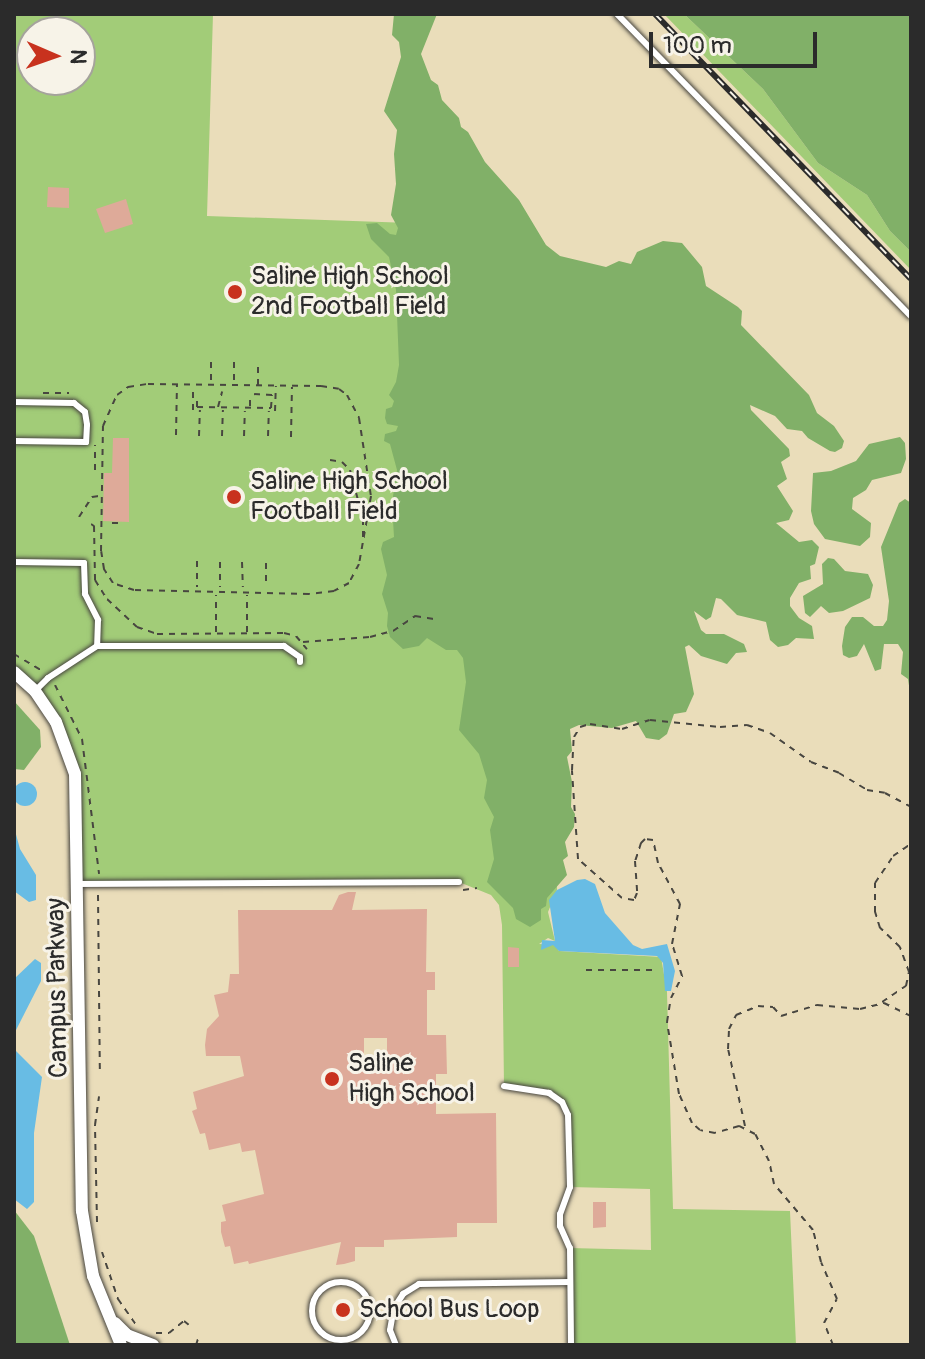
<!DOCTYPE html>
<html>
<head>
<meta charset="utf-8">
<style>
  body { margin:0 }
  #map { position:relative; width:925px; height:1359px; overflow:hidden; background:#eaddba; font-family:Pangolin,sans-serif }
  div>[style] { position:absolute }
  .green>* { inset:0; background:#a2cc78 }
  .forest>* { inset:0; background:#81b068 }
  .water>* { inset:0; background:#68bce4 }
  .round { border-radius:50% }
  .building>* { inset:0; background:#deaa99 }
  .path>* { height:2px; margin-top:-1px; transform-origin:0; background:repeating-linear-gradient(90deg,#484640 0 6px,transparent 0 12px) }
  .roads { filter:drop-shadow(0 0 2px #484640) drop-shadow(0 0 2px #484640) }
  .service>* { height:6px; margin:-3px; padding:0 3px; transform-origin:3px; border-radius:3px; background:#fff }
  .service>.ring { margin:-3px; padding:0; box-sizing:content-box; background:none; border:6px solid #fff; border-radius:50% }
  .minor>* { height:12px; margin:-6px; padding:0 6px; transform-origin:6px; border-radius:6px; background:#fff }
  .rail>* { height:6px; margin-top:-3px; transform-origin:0; background:repeating-linear-gradient(90deg,#f7f3e8 0 9px,#2b2b2b 0 18px); box-sizing:border-box; border-block:2px solid #2b2b2b }
  .dots>* { width:22px; height:22px; translate:-50% -50%; box-sizing:border-box; border:4px solid #f7f3e8; border-radius:50% }
  span { translate:-50% -50%; white-space:nowrap; text-align:center; line-height:1.15; -webkit-text-stroke:6px #f7f3e8; paint-order:stroke }
  .poi-label { font-size:26px; color:#2b2b2b }
  .left { translate:0 -50%; text-align:left }
  .street-label { font-size:26px; color:#2b2b2b }
  .frame { position:absolute; inset:0; border:16px solid #2b2b2b; pointer-events:none }
  .north { position:absolute; left:16px; top:16px; width:80px; height:80px; box-sizing:border-box; background:#f7f3e8; border:2px solid #a5a39c; border-radius:50%; rotate:92deg; font-size:22px; font-weight:700; line-height:32px; text-align:center; color:#2b2b2b }
  .north::after { content:''; display:block; margin:auto; width:28px; height:36px; background:#c8321e; clip-path:polygon(50% 0,100% 100%,50% 72%,0 100%) }
  .scale { position:absolute; left:649px; top:32px; width:168px; height:36px; box-sizing:border-box; border:4px solid #2b2b2b; border-top:0; padding-left:10px; font-size:24px; line-height:28px; white-space:nowrap; color:#2b2b2b; -webkit-text-stroke:6px #f7f3e8; paint-order:stroke }
</style>
</head>
<body>
<div id="map">
  <div class="green">
    <div style="clip-path:polygon(evenodd,14px 14px,213px 14px,207px 216px,410px 223px,561px 564px,557px 890px,548px 912px,555px 941px,548px 938px,539px 944px,555px 945px,559px 951px,661px 957px,667px 992px,673px 1209px,790px 1211px,796px 1345px,571px 1345px,570px 1248px,651px 1250px,650px 1189px,570px 1187px,568px 1115px,555px 1096px,504px 1086px,502px 925px,499px 905px,491px 895px,459px 882px,79px 884px,77px 800px,62px 733px,14px 672px,14px 14px,32px 32px,80px 32px,80px 80px,32px 80px,32px 32px)"></div>
    <div style="clip-path:polygon(664px 14px,684px 14px,763px 89px,818px 163px,867px 195px,890px 231px,911px 252px,911px 270px)"></div>
  </div>
  <div class="forest">
    <div style="clip-path:polygon(394px 14px,437px 14px,421px 54px,431px 80px,438px 85px,442px 100px,459px 118px,461px 127px,468px 132px,485px 162px,519px 200px,546px 245px,560px 256px,606px 267px,619px 261px,631px 264px,637px 252px,663px 241px,682px 243px,702px 267px,706px 286px,738px 307px,742px 311px,741px 325px,809px 395px,817px 413px,834px 426px,844px 441px,842px 448px,835px 452px,830px 451px,808px 438px,802px 431px,787px 429px,775px 416px,750px 405px,751px 410px,789px 449px,790px 456px,781px 462px,787px 479px,777px 486px,793px 511px,789px 520px,776px 523px,799px 542px,812px 540px,819px 547px,815px 564px,810px 566px,811px 579px,799px 583px,790px 598px,790px 606px,799px 618px,812px 626px,814px 639px,796px 638px,788px 645px,778px 647px,770px 640px,766px 622px,737px 615px,721px 599px,716px 598px,711px 617px,706px 620px,694px 611px,701px 630px,706px 634px,724px 634px,744px 644px,747px 652px,736px 653px,727px 664px,701px 656px,689px 645px,685px 647px,694px 694px,686px 712px,674px 714px,667px 734px,659px 740px,646px 738px,636px 721px,612px 728px,579px 725px,570px 729px,572px 751px,567px 757px,572px 782px,571px 807px,575px 814px,574px 827px,565px 842px,568px 856px,563px 860px,567px 875px,547px 898px,546px 906px,541px 909px,541px 920px,530px 927px,516px 919px,513px 908px,487px 882px,494px 859px,490px 830px,494px 817px,484px 798px,487px 780px,479px 754px,459px 730px,466px 682px,463px 658px,457px 650px,446px 650px,427px 638px,419px 646px,403px 649px,390px 637px,387px 626px,388px 613px,382px 594px,387px 575px,381px 549px,383px 542px,394px 537px,392px 503px,397px 470px,390px 444px,384px 441px,385px 434px,396px 431px,398px 426px,387px 424px,385px 418px,386px 409px,392px 407px,394px 401px,389px 395px,396px 382px,399px 365px,396px 290px,389px 257px,371px 239px,366px 224px,377px 223px,390px 234px,396px 235px,398px 228px,391px 215px,396px 184px,394px 154px,397px 130px,384px 111px,401px 57px,399px 42px,392px 35px)"></div>
    <div style="clip-path:polygon(684px 14px,911px 14px,911px 252px,890px 231px,867px 195px,818px 163px,763px 89px)"></div>
    <div style="clip-path:polygon(900px 437px,905px 443px,906px 459px,901px 473px,872px 480px,866px 490px,853px 498px,852px 509px,871px 523px,870px 537px,860px 546px,825px 539px,814px 524px,811px 511px,813px 473px,831px 471px,856px 461px,869px 444px)"></div>
    <div style="clip-path:polygon(905px 499px,911px 503px,911px 699px,908px 679px,901px 674px,903px 652px,898px 644px,884px 644px,881px 669px,875px 671px,864px 644px,857px 656px,849px 658px,843px 655px,842px 646px,845px 627px,852px 617px,863px 617px,874px 626px,883px 626px,887px 620px,889px 601px,881px 547px,899px 503px)"></div>
    <div style="clip-path:polygon(828px 558px,834px 559px,845px 571px,868px 574px,873px 585px,870px 598px,843px 611px,829px 613px,821px 606px,810px 617px,805px 613px,803px 596px,823px 584px,822px 564px)"></div>
    <div style="clip-path:polygon(14px 701px,40px 730px,41px 747px,24px 770px,14px 769px)"></div>
    <div style="clip-path:polygon(14px 1210px,34px 1236px,70px 1345px,14px 1345px)"></div>
  </div>
  <div class="water">
    <div class="round" style="left:13px;top:782px;width:24px;height:24px"></div>
    <div style="clip-path:polygon(14px 827px,20px 849px,36px 875px,36px 900px,29px 902px,14px 891px)"></div>
    <div style="clip-path:polygon(577px 880px,585px 879px,595px 884px,605px 913px,633px 945px,642px 949px,667px 944px,675px 971px,671px 991px,665px 991px,663px 963px,657px 956px,559px 951px,553px 945px,541px 950px,542px 940px,555px 941px,549px 900px,557px 890px)"></div>
    <div style="clip-path:polygon(35px 959px,41px 963px,41px 981px,14px 1034px,14px 979px)"></div>
    <div style="clip-path:polygon(14px 1049px,42px 1077px,34px 1133px,34px 1202px,27px 1209px,14px 1199px)"></div>
  </div>
  <div class="building">
    <div style="clip-path:polygon(48px 187px,69px 188px,69px 208px,47px 207px)"></div>
    <div style="clip-path:polygon(126px 199px,133px 224px,105px 233px,96px 209px)"></div>
    <div style="clip-path:polygon(113px 438px,129px 438px,129px 522px,103px 521px,104px 473px,112px 473px)"></div>
    <div style="clip-path:polygon(evenodd,348px 892px,356px 892px,352px 910px,427px 909px,426px 972px,435px 972px,435px 990px,427px 990px,427px 1035px,446px 1035px,447px 1074px,436px 1074px,436px 1114px,496px 1113px,497px 1223px,457px 1223px,457px 1237px,384px 1240px,384px 1247px,355px 1247px,355px 1261px,344px 1264px,336px 1265px,341px 1242px,249px 1264px,248px 1261px,234px 1264px,230px 1246px,225px 1247px,221px 1232px,221px 1222px,226px 1221px,222px 1205px,264px 1194px,255px 1150px,242px 1152px,240px 1143px,209px 1150px,205px 1133px,200px 1134px,192px 1111px,197px 1109px,193px 1092px,244px 1076px,240px 1056px,206px 1056px,205px 1045px,207px 1029px,219px 1016px,214px 995px,228px 992px,230px 974px,239px 974px,238px 910px,332px 910px,339px 895px,348px 892px,364px 1038px,387px 1038px,387px 1072px,364px 1072px,364px 1038px)"></div>
    <div style="clip-path:polygon(508px 947px,519px 948px,519px 967px,508px 967px)"></div>
    <div style="clip-path:polygon(593px 1202px,606px 1202px,606px 1227px,593px 1228px)"></div>
  </div>
  <div class="path">
    <div style="left:211px;top:362px;width:23px;rotate:90deg"></div>
    <div style="left:234px;top:362px;width:19px;rotate:90deg"></div>
    <div style="left:148px;top:384px;width:173px;rotate:0.7deg"></div>
    <div style="left:321px;top:386px;width:18px;rotate:9deg"></div>
    <div style="left:339px;top:389px;width:10px;rotate:37deg"></div>
    <div style="left:347px;top:395px;width:26px;rotate:62deg"></div>
    <div style="left:359px;top:418px;width:79px;rotate:81.3deg"></div>
    <div style="left:371px;top:496px;width:69px;rotate:100deg"></div>
    <div style="left:359px;top:564px;width:21px;rotate:118deg"></div>
    <div style="left:349px;top:583px;width:17px;rotate:152deg"></div>
    <div style="left:334px;top:591px;width:25px;rotate:173deg"></div>
    <div style="left:309px;top:594px;width:175px;rotate:-178.7deg"></div>
    <div style="left:134px;top:590px;width:22px;rotate:-162deg"></div>
    <div style="left:113px;top:583px;width:17px;rotate:-123deg"></div>
    <div style="left:104px;top:569px;width:18px;rotate:-99deg"></div>
    <div style="left:101px;top:551px;width:125px;rotate:-89.1deg"></div>
    <div style="left:103px;top:426px;width:34px;rotate:-66deg"></div>
    <div style="left:117px;top:395px;width:14px;rotate:-36deg"></div>
    <div style="left:128px;top:387px;width:20px;rotate:-9deg"></div>
    <div style="left:258px;top:385px;width:22px;rotate:-90deg"></div>
    <div style="left:43px;top:393px;width:26px"></div>
    <div style="left:197px;top:401px;width:6px;rotate:90deg"></div>
    <div style="left:197px;top:407px;width:74px;rotate:0.8deg"></div>
    <div style="left:271px;top:408px;width:13px;rotate:-86deg"></div>
    <div style="left:272px;top:395px;width:20px;rotate:-177deg"></div>
    <div style="left:250px;top:406px;width:9px;rotate:-90deg"></div>
    <div style="left:218px;top:407px;width:16px;rotate:-75deg"></div>
    <div style="left:193px;top:410px;width:23px;rotate:-90deg"></div>
    <div style="left:275px;top:411px;width:25px;rotate:-88deg"></div>
    <div style="left:176px;top:435px;width:50px;rotate:-88.9deg"></div>
    <div style="left:199px;top:436px;width:26px;rotate:-88deg"></div>
    <div style="left:222px;top:436px;width:26px;rotate:-88deg"></div>
    <div style="left:244px;top:436px;width:25px;rotate:-88deg"></div>
    <div style="left:268px;top:436px;width:25px;rotate:-88deg"></div>
    <div style="left:291px;top:437px;width:50px;rotate:-88.9deg"></div>
    <div style="left:330px;top:460px;width:12px;rotate:9deg"></div>
    <div style="left:342px;top:462px;width:11px;rotate:45deg"></div>
    <div style="left:350px;top:470px;width:51px;rotate:75.1deg"></div>
    <div style="left:363px;top:519px;width:23px;rotate:90deg"></div>
    <div style="left:95px;top:470px;width:25px;rotate:-90deg"></div>
    <div style="left:79px;top:517px;width:24px;rotate:-57deg"></div>
    <div style="left:92px;top:497px;width:7px;rotate:-8deg"></div>
    <div style="left:112px;top:523px;width:6px"></div>
    <div style="left:91px;top:524px;width:4px;rotate:34deg"></div>
    <div style="left:94px;top:526px;width:54px;rotate:88.9deg"></div>
    <div style="left:95px;top:580px;width:22px;rotate:58deg"></div>
    <div style="left:107px;top:599px;width:41px;rotate:43deg"></div>
    <div style="left:137px;top:627px;width:21px;rotate:19deg"></div>
    <div style="left:157px;top:634px;width:127px;rotate:-0.5deg"></div>
    <div style="left:284px;top:633px;width:12px;rotate:14deg"></div>
    <div style="left:296px;top:636px;width:17px;rotate:50deg"></div>
    <div style="left:197px;top:561px;width:26px;rotate:90deg"></div>
    <div style="left:220px;top:562px;width:25px;rotate:90deg"></div>
    <div style="left:242px;top:562px;width:25px;rotate:88deg"></div>
    <div style="left:266px;top:563px;width:24px;rotate:90deg"></div>
    <div style="left:216px;top:632px;width:37px;rotate:-90deg"></div>
    <div style="left:247px;top:632px;width:37px;rotate:-90deg"></div>
    <div style="left:303px;top:642px;width:67px;rotate:-4.3deg"></div>
    <div style="left:370px;top:637px;width:24px;rotate:-15deg"></div>
    <div style="left:393px;top:631px;width:27px;rotate:-34deg"></div>
    <div style="left:415px;top:616px;width:19px;rotate:9deg"></div>
    <div style="left:14px;top:654px;width:31px;rotate:31deg"></div>
    <div style="left:55px;top:685px;width:60px;rotate:63.4deg"></div>
    <div style="left:82px;top:739px;width:136px;rotate:82.8deg"></div>
    <div style="left:463px;top:890px;width:14px;rotate:-8deg"></div>
    <div style="left:98px;top:895px;width:177px;rotate:89.4deg"></div>
    <div style="left:586px;top:970px;width:68px"></div>
    <div style="left:882px;top:1002px;width:29px;rotate:-34deg"></div>
    <div style="left:906px;top:986px;width:14px;rotate:-78deg"></div>
    <div style="left:909px;top:972px;width:27px;rotate:-110deg"></div>
    <div style="left:900px;top:947px;width:28px;rotate:-136deg"></div>
    <div style="left:880px;top:928px;width:17px;rotate:-107deg"></div>
    <div style="left:875px;top:912px;width:29px;rotate:-90deg"></div>
    <div style="left:875px;top:883px;width:32px;rotate:-56deg"></div>
    <div style="left:893px;top:856px;width:22px;rotate:-34deg"></div>
    <div style="left:745px;top:1126px;width:79px;rotate:-102.4deg"></div>
    <div style="left:728px;top:1049px;width:20px;rotate:-87deg"></div>
    <div style="left:729px;top:1029px;width:16px;rotate:-63deg"></div>
    <div style="left:736px;top:1015px;width:24px;rotate:-22deg"></div>
    <div style="left:758px;top:1006px;width:15px;rotate:4deg"></div>
    <div style="left:773px;top:1007px;width:12px;rotate:48deg"></div>
    <div style="left:781px;top:1016px;width:38px;rotate:-17deg"></div>
    <div style="left:817px;top:1005px;width:43px;rotate:5.3deg"></div>
    <div style="left:860px;top:1009px;width:25px;rotate:-14deg"></div>
    <div style="left:884px;top:1003px;width:30px;rotate:26deg"></div>
    <div style="left:97px;top:1222px;width:97px;rotate:-91.2deg"></div>
    <div style="left:95px;top:1125px;width:29px;rotate:-82deg"></div>
    <div style="left:102px;top:1252px;width:50px;rotate:71.2deg"></div>
    <div style="left:118px;top:1299px;width:32px;rotate:55deg"></div>
    <div style="left:156px;top:1333px;width:13px"></div>
    <div style="left:169px;top:1333px;width:19px;rotate:-39deg"></div>
    <div style="left:184px;top:1321px;width:6px;rotate:39deg"></div>
    <div style="left:196px;top:1345px;width:6px;rotate:-72deg"></div>
    <div style="left:833px;top:1345px;width:24px;rotate:-112deg"></div>
    <div style="left:824px;top:1323px;width:27px;rotate:-62deg"></div>
    <div style="left:837px;top:1299px;width:40px;rotate:-113.4deg"></div>
    <div style="left:821px;top:1262px;width:33px;rotate:-104deg"></div>
    <div style="left:813px;top:1230px;width:60px;rotate:-130.3deg"></div>
    <div style="left:774px;top:1184px;width:24px;rotate:-102deg"></div>
    <div style="left:769px;top:1161px;width:30px;rotate:-117deg"></div>
    <div style="left:755px;top:1134px;width:18px;rotate:-153deg"></div>
    <div style="left:739px;top:1126px;width:25px;rotate:164deg"></div>
    <div style="left:715px;top:1133px;width:15px;rotate:-169deg"></div>
    <div style="left:700px;top:1130px;width:11px;rotate:-139deg"></div>
    <div style="left:692px;top:1123px;width:32px;rotate:-114deg"></div>
    <div style="left:679px;top:1094px;width:73px;rotate:-99.5deg"></div>
    <div style="left:667px;top:1022px;width:24px;rotate:-81deg"></div>
    <div style="left:671px;top:998px;width:25px;rotate:-63deg"></div>
    <div style="left:682px;top:976px;width:34px;rotate:-107deg"></div>
    <div style="left:672px;top:944px;width:41px;rotate:-78.7deg"></div>
    <div style="left:680px;top:904px;width:47px;rotate:-118.2deg"></div>
    <div style="left:658px;top:863px;width:24px;rotate:-102deg"></div>
    <div style="left:653px;top:840px;width:8px;rotate:-173deg"></div>
    <div style="left:645px;top:839px;width:6px;rotate:135deg"></div>
    <div style="left:641px;top:843px;width:19px;rotate:108deg"></div>
    <div style="left:635px;top:861px;width:32px;rotate:86deg"></div>
    <div style="left:637px;top:893px;width:8px;rotate:113deg"></div>
    <div style="left:634px;top:900px;width:12px;rotate:-171deg"></div>
    <div style="left:622px;top:898px;width:59px;rotate:-138.4deg"></div>
    <div style="left:578px;top:859px;width:89px;rotate:-93.9deg"></div>
    <div style="left:572px;top:770px;width:33px;rotate:-87deg"></div>
    <div style="left:574px;top:737px;width:12px;rotate:-59deg"></div>
    <div style="left:580px;top:727px;width:10px;rotate:-17deg"></div>
    <div style="left:590px;top:724px;width:32px;rotate:9deg"></div>
    <div style="left:622px;top:729px;width:29px;rotate:-18deg"></div>
    <div style="left:650px;top:720px;width:70px;rotate:5.7deg"></div>
    <div style="left:720px;top:727px;width:27px;rotate:-4deg"></div>
    <div style="left:747px;top:725px;width:24px;rotate:19deg"></div>
    <div style="left:770px;top:733px;width:50px;rotate:35.3deg"></div>
    <div style="left:811px;top:762px;width:30px;rotate:21deg"></div>
    <div style="left:839px;top:773px;width:33px;rotate:31deg"></div>
    <div style="left:867px;top:790px;width:18px;rotate:9deg"></div>
    <div style="left:885px;top:793px;width:30px;rotate:28deg"></div>
  </div>
  <div class="roads">
    <div class="service">
      <div style="left:617px;top:14px;width:421px;rotate:45.8deg"></div>
      <div style="left:14px;top:402px;width:60px;rotate:1deg"></div>
      <div style="left:74px;top:403px;width:14px;rotate:39deg"></div>
      <div style="left:85px;top:412px;width:13px;rotate:81deg"></div>
      <div style="left:87px;top:425px;width:17px;rotate:93deg"></div>
      <div style="left:86px;top:442px;width:72px;rotate:-179.2deg"></div>
      <div style="left:14px;top:562px;width:70px;rotate:0.8deg"></div>
      <div style="left:84px;top:563px;width:31px;rotate:88deg"></div>
      <div style="left:85px;top:594px;width:29px;rotate:63deg"></div>
      <div style="left:98px;top:620px;width:26px;rotate:92deg"></div>
      <div style="left:97px;top:646px;width:187px"></div>
      <div style="left:284px;top:646px;width:19px;rotate:35deg"></div>
      <div style="left:300px;top:657px;width:5px;rotate:90deg"></div>
      <div style="left:35px;top:691px;width:18px;rotate:-45deg"></div>
      <div style="left:48px;top:678px;width:59px;rotate:-33.1deg"></div>
      <div style="left:79px;top:884px;width:380px;rotate:-0.3deg"></div>
      <div style="left:504px;top:1086px;width:46px;rotate:8.8deg"></div>
      <div style="left:549px;top:1093px;width:16px;rotate:35deg"></div>
      <div style="left:562px;top:1102px;width:14px;rotate:65deg"></div>
      <div style="left:568px;top:1115px;width:72px;rotate:88.4deg"></div>
      <div style="left:570px;top:1187px;width:29px;rotate:110deg"></div>
      <div style="left:560px;top:1214px;width:12px;rotate:90deg"></div>
      <div style="left:560px;top:1226px;width:24px;rotate:66deg"></div>
      <div style="left:570px;top:1248px;width:97px;rotate:89.4deg"></div>
      <div class="ring" style="left:312px;top:1282px;width:52px;height:52px"></div>
      <div style="left:396px;top:1345px;width:16px;rotate:-112deg"></div>
      <div style="left:390px;top:1330px;width:22px;rotate:-80deg"></div>
      <div style="left:394px;top:1308px;width:17px;rotate:-57deg"></div>
      <div style="left:403px;top:1294px;width:19px;rotate:-32deg"></div>
      <div style="left:419px;top:1284px;width:151px;rotate:-0.8deg"></div>
    </div>
    <div class="minor">
      <div style="left:14px;top:672px;width:28px;rotate:42deg"></div>
      <div style="left:35px;top:691px;width:37px;rotate:56deg"></div>
      <div style="left:56px;top:722px;width:55px;rotate:69.9deg"></div>
      <div style="left:75px;top:774px;width:437px;rotate:89.1deg"></div>
      <div style="left:82px;top:1211px;width:66px;rotate:80.4deg"></div>
      <div style="left:93px;top:1276px;width:74px;rotate:67.9deg"></div>
      <div style="left:115px;top:1323px;width:17px;rotate:45deg"></div>
      <div style="left:127px;top:1335px;width:28px;rotate:21deg"></div>
    </div>
  </div>
  <div class="rail">
    <div style="left:655px;top:14px;width:368px;rotate:46deg"></div>
  </div>
  <div class="dots">
    <div style="left:235px;top:292px;background:#c8321e"></div>
    <div style="left:234px;top:497px;background:#c8321e"></div>
    <div style="left:332px;top:1079px;background:#c8321e"></div>
    <div style="left:343px;top:1310px;background:#c8321e"></div>
  </div>
  <div class="poi-label">
    <span class="left" style="left:251px;top:292px">Saline High School<br>2nd Football Field</span>
    <span class="left" style="left:250px;top:497px">Saline High School<br>Football Field</span>
    <span class="left" style="left:348px;top:1079px">Saline<br>High School</span>
    <span class="left" style="left:359px;top:1310px">School Bus Loop</span>
  </div>
  <div class="street-label">
    <span style="left:58px;top:988px;rotate:-91deg">Campus Parkway</span>
  </div>
  <div class="frame"></div>
  <div class="north">N</div>
  <div class="scale">100 m</div>
</div>
</body>
</html>
